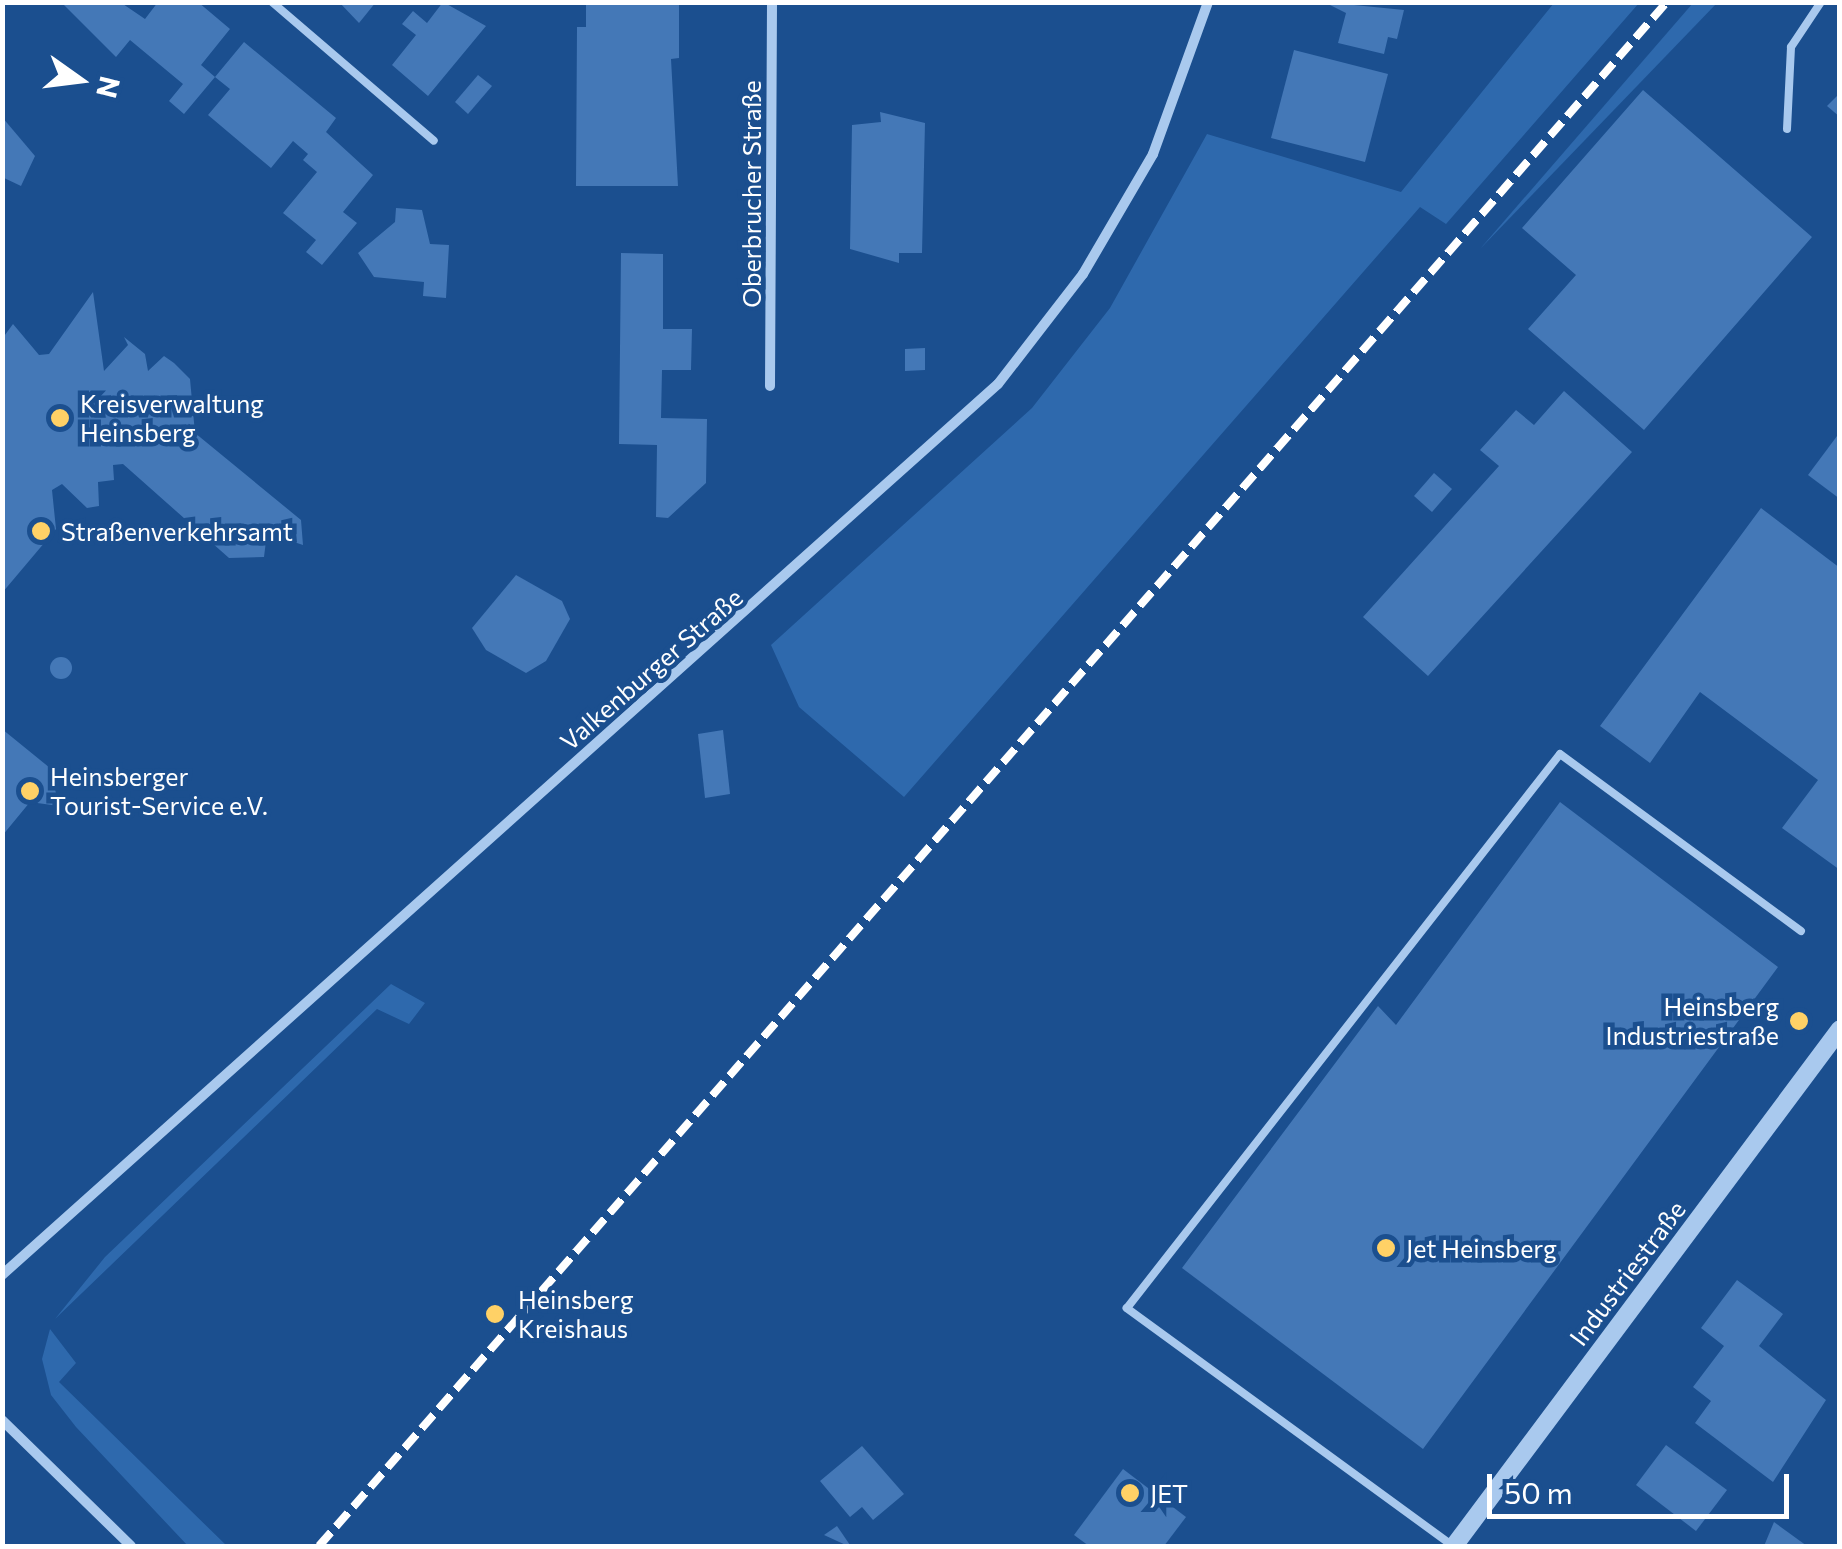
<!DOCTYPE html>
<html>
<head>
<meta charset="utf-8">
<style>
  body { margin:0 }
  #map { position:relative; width:1842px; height:1549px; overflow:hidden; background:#1b4f8f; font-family:Commissioner,sans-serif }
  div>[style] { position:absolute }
  .green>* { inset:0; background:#2e69ad }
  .building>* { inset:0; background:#4478b7 }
  .round { border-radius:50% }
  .service>* { height:8px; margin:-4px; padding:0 4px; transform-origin:4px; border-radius:4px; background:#a9c9ee }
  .minor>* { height:10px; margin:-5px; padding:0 5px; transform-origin:5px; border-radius:5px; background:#a9c9ee }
  .tertiary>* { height:18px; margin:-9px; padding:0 9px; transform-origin:9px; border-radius:9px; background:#a9c9ee }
  .rail>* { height:8px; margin-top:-4px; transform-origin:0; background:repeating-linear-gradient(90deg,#fff 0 18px,transparent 0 26px) }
  .dots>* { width:28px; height:28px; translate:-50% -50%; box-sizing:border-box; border:5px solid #1b4f8f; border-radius:50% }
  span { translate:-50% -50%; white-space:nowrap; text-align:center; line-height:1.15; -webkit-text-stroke:9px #1b4f8f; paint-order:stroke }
  .street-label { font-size:25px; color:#fff }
  .poi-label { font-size:25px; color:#fff }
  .left { translate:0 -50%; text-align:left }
  .right { translate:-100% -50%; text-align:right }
  .frame { position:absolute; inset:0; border:5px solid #fff; pointer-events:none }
  .north { position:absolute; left:30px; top:30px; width:100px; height:100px; -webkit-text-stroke:8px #1b4f8f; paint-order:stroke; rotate:104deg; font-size:28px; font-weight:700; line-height:40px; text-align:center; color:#fff }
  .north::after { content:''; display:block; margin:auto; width:35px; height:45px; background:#fff; clip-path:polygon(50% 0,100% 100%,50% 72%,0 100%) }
  .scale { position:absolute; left:1487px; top:1474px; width:302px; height:45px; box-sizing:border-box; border:5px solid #fff; border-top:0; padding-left:12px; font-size:30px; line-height:35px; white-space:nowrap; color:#fff; -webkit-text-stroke:8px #1b4f8f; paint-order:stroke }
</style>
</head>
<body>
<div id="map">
  <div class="green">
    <div style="clip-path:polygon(1554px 3px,1639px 3px,1446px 224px,1420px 207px,904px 797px,799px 707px,771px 645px,1032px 408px,1110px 308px,1207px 134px,1401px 192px)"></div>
    <div style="clip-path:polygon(1693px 3px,1717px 3px,1480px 249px)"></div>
    <div style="clip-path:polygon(391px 984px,425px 1003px,409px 1024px,377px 1009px,55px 1319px,105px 1257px)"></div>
    <div style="clip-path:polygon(50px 1329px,76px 1363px,59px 1382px,227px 1546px,188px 1546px,76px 1427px,51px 1395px,42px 1359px)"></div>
  </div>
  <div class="building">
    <div style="clip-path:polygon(61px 2px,120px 2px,145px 19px,158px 2px,198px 2px,230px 29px,201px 65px,215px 77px,184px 114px,169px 101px,183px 84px,130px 40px,116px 57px)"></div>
    <div style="clip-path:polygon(339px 2px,376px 2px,359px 23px)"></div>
    <div style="clip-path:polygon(443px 2px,486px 26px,428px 96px,392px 65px,416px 35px,402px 24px,413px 11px,427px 23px)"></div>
    <div style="clip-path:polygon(586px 2px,679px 2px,679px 58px,671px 59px,678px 186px,576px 186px,577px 27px,586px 27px)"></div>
    <div style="clip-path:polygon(1324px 2px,1404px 10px,1397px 39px,1388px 37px,1384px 54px,1338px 43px,1346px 13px)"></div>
    <div style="clip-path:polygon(244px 42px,336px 118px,326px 132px,373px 175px,343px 212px,357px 223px,322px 265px,306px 252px,316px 240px,283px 213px,317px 172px,303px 160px,308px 154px,293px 141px,271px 168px,208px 115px,230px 89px,215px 77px)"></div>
    <div style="clip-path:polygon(1294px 50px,1388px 74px,1365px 162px,1271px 138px)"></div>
    <div style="clip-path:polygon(478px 75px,492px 86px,468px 114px,455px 102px)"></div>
    <div style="clip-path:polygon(1643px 90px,1812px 237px,1644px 430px,1528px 329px,1576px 275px,1522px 228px)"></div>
    <div style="clip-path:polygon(1840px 93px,1840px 117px,1827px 106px)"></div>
    <div style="clip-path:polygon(880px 112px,925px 123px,922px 253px,899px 253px,899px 263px,850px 249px,852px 125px,881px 122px)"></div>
    <div style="clip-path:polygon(2px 117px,35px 156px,21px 186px,2px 177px)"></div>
    <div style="clip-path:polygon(396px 208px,422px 210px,430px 244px,449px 245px,446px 298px,423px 296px,424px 282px,374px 277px,358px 253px,395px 222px)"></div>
    <div style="clip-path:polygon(621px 253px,663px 254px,663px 329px,692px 329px,691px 370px,662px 370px,661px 418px,707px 419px,706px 483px,668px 518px,656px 517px,657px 445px,619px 444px)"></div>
    <div style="clip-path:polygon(93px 292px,104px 371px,128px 345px,124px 337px,145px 354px,148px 371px,164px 356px,174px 363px,190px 379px,195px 433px,301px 520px,303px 545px,267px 533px,264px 557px,229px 558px,123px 464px,113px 465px,114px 480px,98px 482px,99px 506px,87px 508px,62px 484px,52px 490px,56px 529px,2px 593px,2px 339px,13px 324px,39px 355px,49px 354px)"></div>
    <div style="clip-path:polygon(925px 348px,925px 370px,905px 371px,905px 349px)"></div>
    <div style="clip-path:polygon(1564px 391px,1632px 452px,1428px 676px,1363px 617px,1499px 466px,1480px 450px,1516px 410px,1534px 425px)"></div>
    <div style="clip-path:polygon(1840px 432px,1840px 499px,1808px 475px)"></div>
    <div style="clip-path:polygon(1434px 473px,1452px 489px,1432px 512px,1414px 496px)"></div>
    <div style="clip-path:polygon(1761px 508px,1840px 568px,1840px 870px,1782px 828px,1818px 780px,1700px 692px,1650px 763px,1600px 726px)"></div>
    <div style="clip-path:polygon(516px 575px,562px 601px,570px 619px,546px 661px,526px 673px,486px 650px,472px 628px)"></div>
    <div class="round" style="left:50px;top:657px;width:22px;height:22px"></div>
    <div style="clip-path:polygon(2px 729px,50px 768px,59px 806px,30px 802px,2px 836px)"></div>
    <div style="clip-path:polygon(723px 730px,730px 794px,705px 798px,698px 734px)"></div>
    <div style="clip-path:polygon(1560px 802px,1778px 967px,1423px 1449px,1182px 1268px,1378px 1006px,1396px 1025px)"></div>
    <div style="clip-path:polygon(1737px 1280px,1783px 1314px,1759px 1346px,1826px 1400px,1773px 1482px,1695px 1423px,1711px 1401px,1693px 1387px,1724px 1346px,1701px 1328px)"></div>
    <div style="clip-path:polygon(1666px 1445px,1727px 1490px,1696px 1531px,1636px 1485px)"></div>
    <div style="clip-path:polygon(862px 1446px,904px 1494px,873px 1520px,862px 1507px,850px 1517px,820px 1481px)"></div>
    <div style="clip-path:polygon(1123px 1469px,1186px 1517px,1164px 1546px,1089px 1546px,1074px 1535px)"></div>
    <div style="clip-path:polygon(1774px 1522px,1807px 1546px,1764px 1546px)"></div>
    <div style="clip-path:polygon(837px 1526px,850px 1545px,848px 1546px,824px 1535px)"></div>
  </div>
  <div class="service">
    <div style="left:272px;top:2px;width:213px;rotate:40.6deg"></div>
    <div style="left:1787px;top:129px;width:82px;rotate:-87.2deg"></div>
    <div style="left:1791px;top:47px;width:54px;rotate:-56.3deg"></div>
    <div style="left:1453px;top:1546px;width:404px;rotate:-143.9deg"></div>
    <div style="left:1127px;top:1308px;width:703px;rotate:-51.99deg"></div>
    <div style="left:1560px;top:754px;width:299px;rotate:36.3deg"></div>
  </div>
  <div class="minor">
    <div style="left:770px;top:386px;width:384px;rotate:-89.7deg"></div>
    <div style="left:2px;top:1275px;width:1336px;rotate:-41.82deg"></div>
    <div style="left:998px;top:384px;width:139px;rotate:-52.3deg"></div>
    <div style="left:1083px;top:274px;width:139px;rotate:-59.7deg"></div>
    <div style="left:1153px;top:154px;width:162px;rotate:-70.1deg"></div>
    <div style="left:2px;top:1420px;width:180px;rotate:44.3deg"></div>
  </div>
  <div class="tertiary">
    <div style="left:1454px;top:1546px;width:645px;rotate:-53.25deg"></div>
  </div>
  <div class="rail">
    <div style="left:319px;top:1546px;width:2050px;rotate:-48.88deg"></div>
  </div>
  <div class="dots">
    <div style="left:60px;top:418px;background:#ffd166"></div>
    <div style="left:41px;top:531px;background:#ffd166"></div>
    <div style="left:30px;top:791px;background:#ffd166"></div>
    <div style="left:1799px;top:1021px;background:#ffd166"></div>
    <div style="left:1386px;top:1248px;background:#ffd166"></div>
    <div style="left:495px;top:1314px;background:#ffd166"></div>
    <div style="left:1130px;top:1493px;background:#ffd166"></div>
  </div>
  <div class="street-label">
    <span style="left:751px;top:194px;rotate:-90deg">Oberbrucher Straße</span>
    <span style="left:651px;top:669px;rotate:-41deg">Valkenburger Straße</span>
    <span style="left:1627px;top:1273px;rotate:-53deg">Industriestraße</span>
  </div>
  <div class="poi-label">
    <span class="left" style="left:80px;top:418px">Kreisverwaltung<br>Heinsberg</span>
    <span class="left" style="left:61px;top:531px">Straßenverkehrsamt</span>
    <span class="left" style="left:50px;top:791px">Heinsberger<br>Tourist-Service e.V.</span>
    <span class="right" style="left:1779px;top:1021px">Heinsberg<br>Industriestraße</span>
    <span class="left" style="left:1406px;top:1248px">Jet Heinsberg</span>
    <span class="left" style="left:518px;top:1314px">Heinsberg<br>Kreishaus</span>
    <span class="left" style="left:1150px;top:1493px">JET</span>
  </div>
  <div class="frame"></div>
  <div class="north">N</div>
  <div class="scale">50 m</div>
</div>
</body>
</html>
